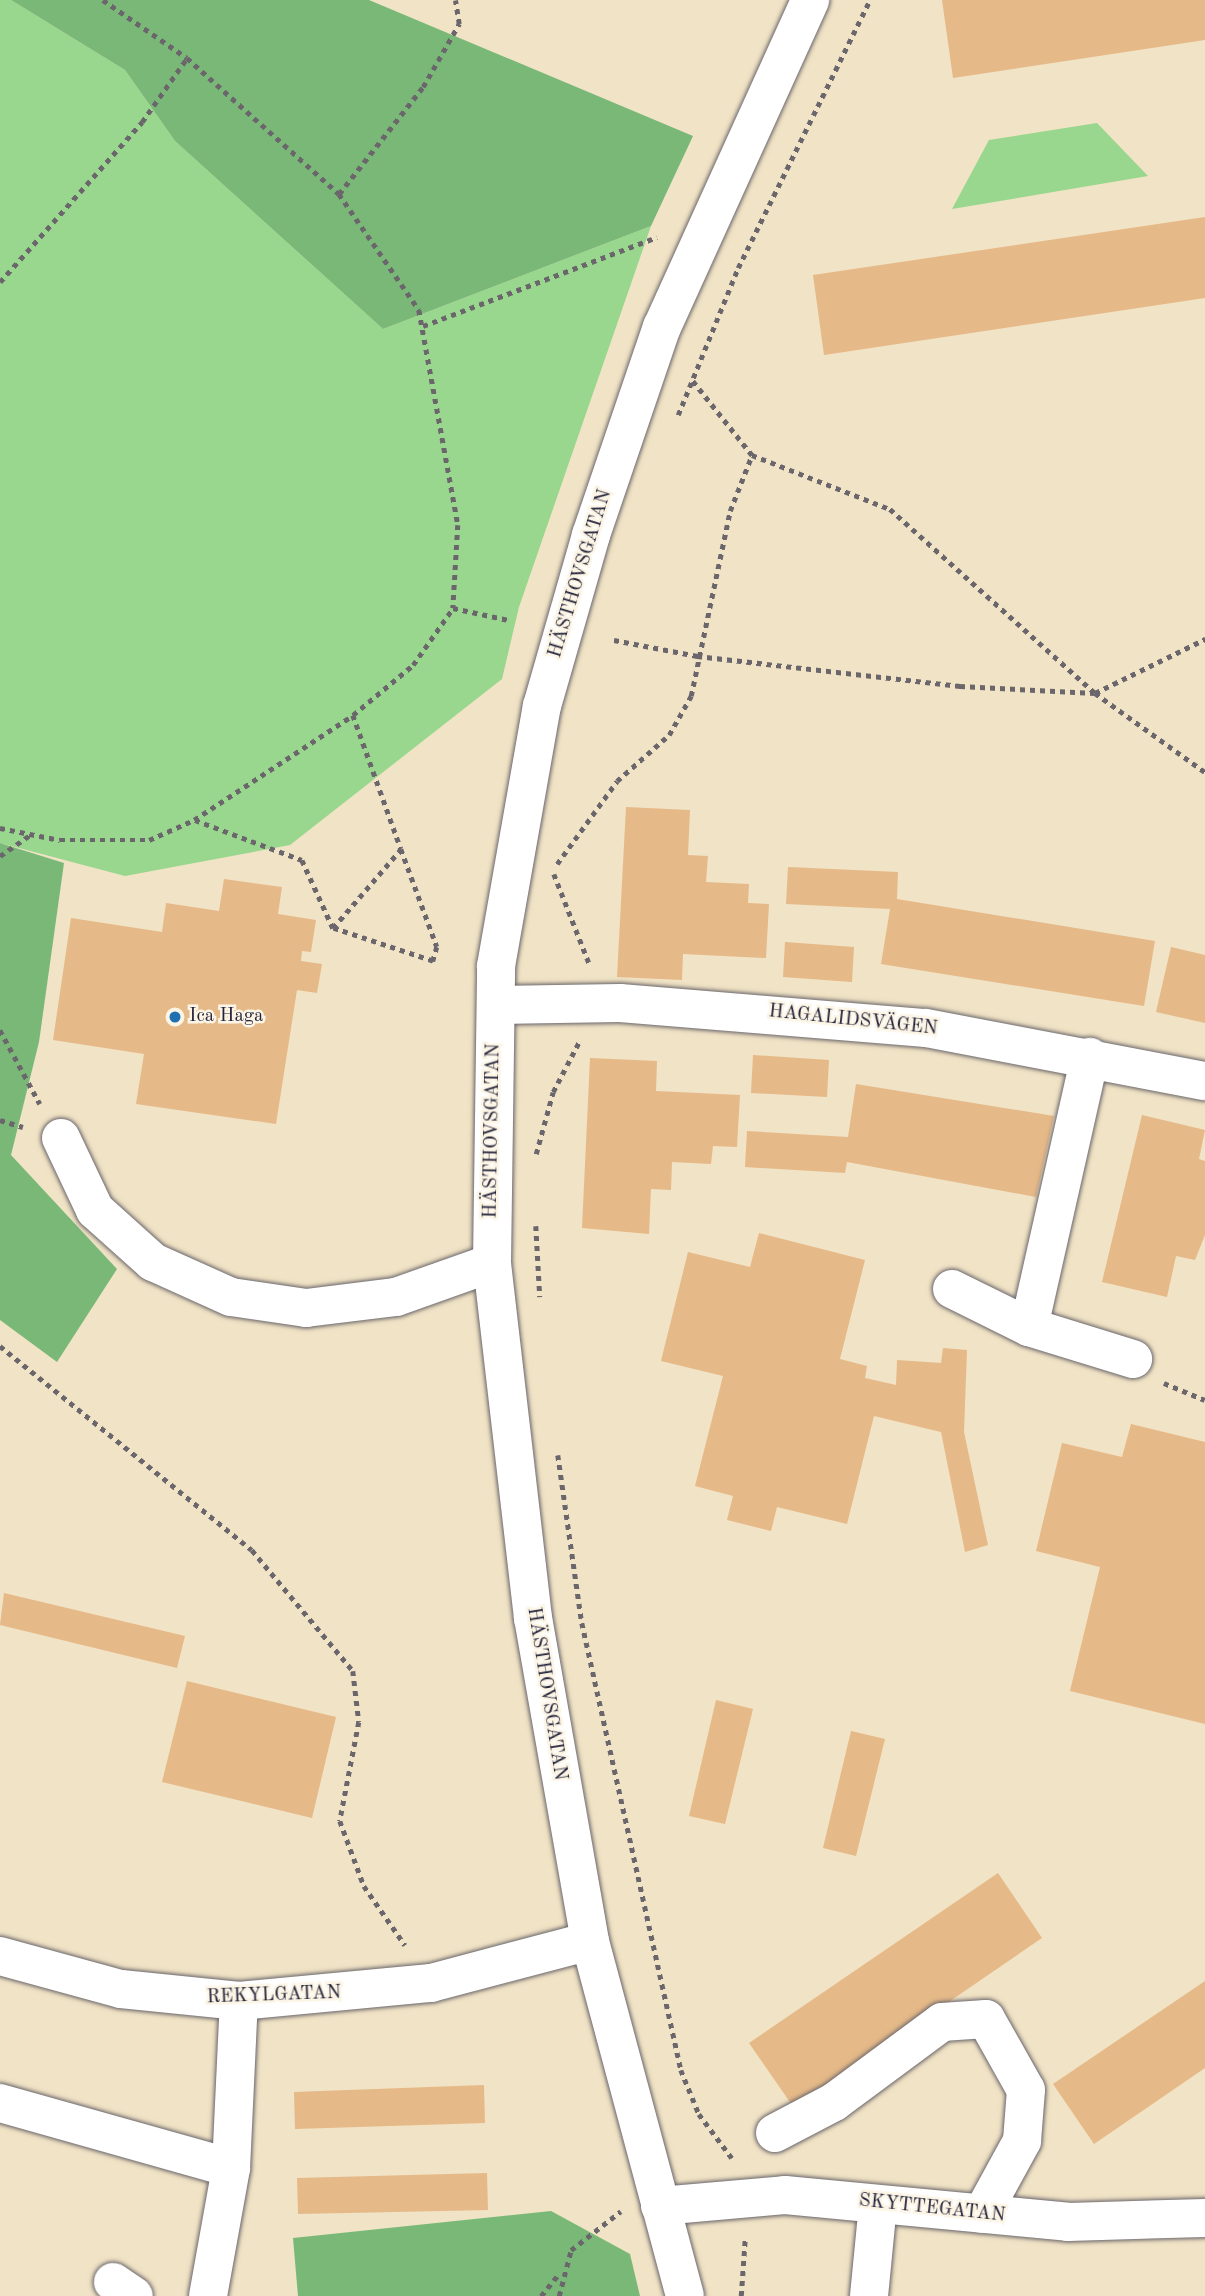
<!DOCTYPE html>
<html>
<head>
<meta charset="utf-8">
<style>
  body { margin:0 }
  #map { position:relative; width:1205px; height:2296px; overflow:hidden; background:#f1e3c5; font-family:"Old Standard TT",serif }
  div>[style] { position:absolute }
  .green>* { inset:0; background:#98d78d }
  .forest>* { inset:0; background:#7ab878 }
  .building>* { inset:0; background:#e6b988 }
  .path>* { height:4.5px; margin-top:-2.25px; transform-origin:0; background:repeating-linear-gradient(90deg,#6a666b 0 5px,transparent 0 10px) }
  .roads { filter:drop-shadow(0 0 2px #6a666b) drop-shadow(0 0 2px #6a666b) }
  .minor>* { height:38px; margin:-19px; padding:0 19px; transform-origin:19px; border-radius:19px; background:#fff }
  .dots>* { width:19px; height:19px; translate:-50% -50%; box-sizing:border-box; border:4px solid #fcf5e5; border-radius:50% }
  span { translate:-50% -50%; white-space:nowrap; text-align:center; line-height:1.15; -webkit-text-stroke:5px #fcf5e5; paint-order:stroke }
  .street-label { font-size:19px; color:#22223b }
  .poi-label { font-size:19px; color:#22223b }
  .left { translate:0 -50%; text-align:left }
</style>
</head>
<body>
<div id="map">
  <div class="green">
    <div style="clip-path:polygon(0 0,11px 0,125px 70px,175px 141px,383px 329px,651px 226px,519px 607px,502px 679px,290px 845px,125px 876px,0 843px)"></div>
    <div style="clip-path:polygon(1097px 123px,1148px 176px,952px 209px,989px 140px)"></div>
  </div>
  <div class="forest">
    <div style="clip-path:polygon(11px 0,369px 0,693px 136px,651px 226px,383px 329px,175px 141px,125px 70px)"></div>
    <div style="clip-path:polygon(0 843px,64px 863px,39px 1042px,11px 1155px,117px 1269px,57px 1362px,0 1320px)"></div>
    <div style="clip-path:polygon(551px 2211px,630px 2254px,640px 2296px,298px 2296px,293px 2238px)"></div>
  </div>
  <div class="building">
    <div style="clip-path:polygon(942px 0,1205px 0,1205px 40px,953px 78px)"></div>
    <div style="clip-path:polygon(1205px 217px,1205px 298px,824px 355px,813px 275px)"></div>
    <div style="clip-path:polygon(626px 807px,690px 810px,688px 855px,708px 856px,706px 882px,749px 884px,748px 903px,769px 904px,766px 958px,683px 954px,682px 980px,617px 977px)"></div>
    <div style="clip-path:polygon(788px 867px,898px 872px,897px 899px,1155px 941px,1144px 1006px,881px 964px,890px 909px,786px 904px)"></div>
    <div style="clip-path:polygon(224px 879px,282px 887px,278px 914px,316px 920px,311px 952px,302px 951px,301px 961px,322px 964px,317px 993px,297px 990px,276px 1124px,136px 1104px,144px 1054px,53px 1040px,71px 918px,162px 932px,166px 903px,219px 911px)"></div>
    <div style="clip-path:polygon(785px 942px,854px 947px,852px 982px,783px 977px)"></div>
    <div style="clip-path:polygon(1171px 947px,1205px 955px,1205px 1023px,1156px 1012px)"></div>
    <div style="clip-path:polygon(753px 1055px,829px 1060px,827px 1097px,751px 1093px)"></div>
    <div style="clip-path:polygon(590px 1058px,657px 1061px,656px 1091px,740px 1095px,737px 1147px,713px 1146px,711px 1164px,672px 1162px,671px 1190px,651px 1189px,649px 1234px,582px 1228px)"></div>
    <div style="clip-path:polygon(856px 1084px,1054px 1116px,1036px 1197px,847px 1162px,845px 1173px,745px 1167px,747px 1131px,848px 1137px)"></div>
    <div style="clip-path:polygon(1142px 1115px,1205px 1130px,1199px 1159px,1205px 1161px,1205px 1235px,1195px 1260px,1176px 1256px,1167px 1297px,1102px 1282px)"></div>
    <div style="clip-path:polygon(759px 1233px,865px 1260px,840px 1359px,867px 1366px,865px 1378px,896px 1385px,897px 1360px,941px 1363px,943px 1348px,967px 1350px,964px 1432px,988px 1545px,965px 1552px,941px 1432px,874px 1416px,847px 1524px,777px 1507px,771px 1531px,727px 1520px,733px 1496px,695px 1486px,723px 1376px,661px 1361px,688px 1252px,750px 1267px)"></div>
    <div style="clip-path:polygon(1131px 1424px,1205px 1442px,1205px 1724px,1070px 1691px,1100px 1567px,1036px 1551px,1062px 1443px,1122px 1457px)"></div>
    <div style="clip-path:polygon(4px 1593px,185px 1636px,177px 1668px,0 1625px)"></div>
    <div style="clip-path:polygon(187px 1681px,336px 1717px,312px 1818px,162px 1782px)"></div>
    <div style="clip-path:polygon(716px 1700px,753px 1709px,725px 1824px,689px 1816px)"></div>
    <div style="clip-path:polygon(851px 1731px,885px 1739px,856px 1856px,823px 1848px)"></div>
    <div style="clip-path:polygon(998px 1873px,1042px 1938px,794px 2108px,749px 2043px)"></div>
    <div style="clip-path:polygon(1205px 1981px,1205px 2068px,1094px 2144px,1053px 2084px)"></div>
    <div style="clip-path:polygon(484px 2085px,485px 2123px,295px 2129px,294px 2092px)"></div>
    <div style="clip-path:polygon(487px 2173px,488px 2210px,298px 2214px,297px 2178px)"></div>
  </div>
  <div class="path">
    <div style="left:103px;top:0;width:102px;rotate:34.6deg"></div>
    <div style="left:187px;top:58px;width:204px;rotate:41.8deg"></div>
    <div style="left:339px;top:194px;width:141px;rotate:55.4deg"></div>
    <div style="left:419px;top:310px;width:219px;rotate:79.7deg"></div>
    <div style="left:458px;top:525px;width:83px;rotate:93.4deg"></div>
    <div style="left:339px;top:194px;width:136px;rotate:-51.9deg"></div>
    <div style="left:423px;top:87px;width:73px;rotate:-60.3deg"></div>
    <div style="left:459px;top:24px;width:24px;rotate:-99deg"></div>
    <div style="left:0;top:282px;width:214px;rotate:-48.4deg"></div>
    <div style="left:142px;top:122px;width:78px;rotate:-54.9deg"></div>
    <div style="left:423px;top:326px;width:250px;rotate:-20.8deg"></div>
    <div style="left:693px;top:381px;width:95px;rotate:51.4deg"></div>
    <div style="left:752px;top:455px;width:148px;rotate:21.4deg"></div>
    <div style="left:890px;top:509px;width:275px;rotate:41.9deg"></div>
    <div style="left:1095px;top:693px;width:123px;rotate:-26.1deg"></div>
    <div style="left:678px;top:415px;width:159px;rotate:-67.8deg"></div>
    <div style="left:738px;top:268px;width:299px;rotate:-63.8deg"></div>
    <div style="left:614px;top:640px;width:85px;rotate:10.9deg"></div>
    <div style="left:697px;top:656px;width:265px;rotate:6.5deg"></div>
    <div style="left:960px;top:686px;width:135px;rotate:3deg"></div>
    <div style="left:1095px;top:693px;width:135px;rotate:35.7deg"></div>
    <div style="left:353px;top:715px;width:142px;rotate:70.3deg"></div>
    <div style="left:401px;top:849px;width:104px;rotate:69.8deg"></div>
    <div style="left:437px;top:947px;width:15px;rotate:106deg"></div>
    <div style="left:433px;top:961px;width:105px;rotate:-161.7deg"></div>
    <div style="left:333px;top:928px;width:104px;rotate:-49.3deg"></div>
    <div style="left:195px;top:820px;width:114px;rotate:20.5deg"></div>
    <div style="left:302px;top:860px;width:75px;rotate:65.5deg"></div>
    <div style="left:0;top:828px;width:61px;rotate:11.3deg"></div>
    <div style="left:60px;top:840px;width:89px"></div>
    <div style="left:149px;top:840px;width:49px;rotate:-24deg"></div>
    <div style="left:194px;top:820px;width:191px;rotate:-33.4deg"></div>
    <div style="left:353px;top:715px;width:78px;rotate:-39.8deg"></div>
    <div style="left:413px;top:665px;width:70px;rotate:-54.9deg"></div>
    <div style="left:453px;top:608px;width:57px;rotate:12.1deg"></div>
    <div style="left:0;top:856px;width:37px;rotate:-35deg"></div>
    <div style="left:557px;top:864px;width:102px;rotate:-54.1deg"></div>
    <div style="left:617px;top:781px;width:69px;rotate:-41.5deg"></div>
    <div style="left:669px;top:735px;width:45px;rotate:-60.6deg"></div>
    <div style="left:691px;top:696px;width:189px;rotate:-78.1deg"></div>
    <div style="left:730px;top:511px;width:60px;rotate:-68.6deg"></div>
    <div style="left:554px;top:874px;width:96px;rotate:68.5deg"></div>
    <div style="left:0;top:1030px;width:84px;rotate:61.6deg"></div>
    <div style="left:0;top:1120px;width:24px;rotate:17deg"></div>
    <div style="left:536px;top:1154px;width:64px;rotate:-74.7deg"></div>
    <div style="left:553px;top:1092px;width:56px;rotate:-62.5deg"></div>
    <div style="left:536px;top:1226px;width:71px;rotate:86.8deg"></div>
    <div style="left:0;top:1346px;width:324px;rotate:39deg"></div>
    <div style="left:252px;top:1550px;width:158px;rotate:50.1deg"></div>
    <div style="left:353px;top:1671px;width:51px;rotate:83.3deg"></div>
    <div style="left:359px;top:1722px;width:101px;rotate:100.9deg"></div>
    <div style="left:340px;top:1821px;width:69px;rotate:69.7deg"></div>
    <div style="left:364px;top:1886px;width:72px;rotate:55.2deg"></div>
    <div style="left:1164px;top:1383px;width:44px;rotate:22.5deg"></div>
    <div style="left:558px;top:1455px;width:170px;rotate:81.9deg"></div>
    <div style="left:582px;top:1623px;width:458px;rotate:77.5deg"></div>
    <div style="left:681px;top:2070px;width:48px;rotate:67.8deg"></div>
    <div style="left:699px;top:2114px;width:55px;rotate:53.1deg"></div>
    <div style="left:541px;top:2296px;width:28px;rotate:-51deg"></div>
    <div style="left:559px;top:2296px;width:48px;rotate:-75.4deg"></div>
    <div style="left:571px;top:2250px;width:63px;rotate:-38deg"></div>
    <div style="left:741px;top:2296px;width:57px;rotate:-86deg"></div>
  </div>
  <div class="roads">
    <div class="minor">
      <div style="left:496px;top:1005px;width:124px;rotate:-0.9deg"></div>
      <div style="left:620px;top:1003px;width:307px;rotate:4.7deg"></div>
      <div style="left:926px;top:1028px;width:284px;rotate:10.8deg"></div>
      <div style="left:61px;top:1138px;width:80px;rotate:64.7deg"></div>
      <div style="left:95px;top:1210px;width:78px;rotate:41.9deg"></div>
      <div style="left:153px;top:1262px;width:85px;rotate:24.2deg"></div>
      <div style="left:231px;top:1297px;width:76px;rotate:8.3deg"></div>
      <div style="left:306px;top:1308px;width:91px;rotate:-7deg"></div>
      <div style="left:396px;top:1297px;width:102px;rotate:-19.5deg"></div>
      <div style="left:952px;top:1289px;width:86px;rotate:26.3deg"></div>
      <div style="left:1029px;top:1327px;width:109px;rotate:17.1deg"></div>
      <div style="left:1029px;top:1327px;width:277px;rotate:-77.3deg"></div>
      <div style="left:0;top:1956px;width:125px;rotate:15.3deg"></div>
      <div style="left:121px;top:1989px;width:119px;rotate:5.8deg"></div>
      <div style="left:239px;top:2001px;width:193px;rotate:-5.4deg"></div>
      <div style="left:431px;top:1983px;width:164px;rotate:-14.8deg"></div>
      <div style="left:0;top:2103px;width:240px;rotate:15.7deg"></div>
      <div style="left:231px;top:2168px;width:167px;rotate:-87.3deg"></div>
      <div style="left:775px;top:2133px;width:67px;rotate:-27.7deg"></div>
      <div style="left:834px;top:2102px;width:134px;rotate:-36.5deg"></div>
      <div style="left:942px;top:2022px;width:44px;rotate:-3.9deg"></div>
      <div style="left:986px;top:2019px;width:81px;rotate:60.6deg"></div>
      <div style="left:1026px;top:2090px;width:51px;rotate:94.5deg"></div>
      <div style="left:1022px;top:2141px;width:83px;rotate:118.7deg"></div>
      <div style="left:660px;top:2206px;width:125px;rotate:-5deg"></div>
      <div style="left:785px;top:2195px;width:284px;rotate:5.4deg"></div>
      <div style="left:1068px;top:2222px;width:137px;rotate:-1.7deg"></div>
      <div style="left:113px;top:2282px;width:25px;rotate:34deg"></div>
      <div style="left:208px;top:2296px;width:130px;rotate:-79.8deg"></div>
      <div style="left:685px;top:2296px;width:367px;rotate:-105deg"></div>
      <div style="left:590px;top:1941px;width:328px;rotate:-100deg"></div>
      <div style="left:533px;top:1618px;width:357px;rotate:-96.6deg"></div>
      <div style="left:492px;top:1263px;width:297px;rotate:-89.2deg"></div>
      <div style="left:496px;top:966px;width:264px;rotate:-80deg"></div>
      <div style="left:542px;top:706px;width:178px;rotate:-74deg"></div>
      <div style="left:591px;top:535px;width:220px;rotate:-71.2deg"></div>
      <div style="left:662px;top:327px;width:359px;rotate:-65.6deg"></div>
      <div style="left:869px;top:2296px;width:92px;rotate:-84.4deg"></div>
    </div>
  </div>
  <div class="dots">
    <div style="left:175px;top:1017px;background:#1f6fb2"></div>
  </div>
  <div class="street-label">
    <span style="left:581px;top:574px;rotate:-73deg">HÄSTHOVSGATAN</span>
    <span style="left:853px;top:1021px;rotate:6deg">HAGALIDSVÄGEN</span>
    <span style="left:493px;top:1131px;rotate:-89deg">HÄSTHOVSGATAN</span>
    <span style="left:546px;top:1694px;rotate:81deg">HÄSTHOVSGATAN</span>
    <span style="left:274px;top:1996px;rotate:-2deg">REKYLGATAN</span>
    <span style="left:932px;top:2209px;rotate:6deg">SKYTTEGATAN</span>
  </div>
  <div class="poi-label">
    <span class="left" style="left:189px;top:1017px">Ica Haga</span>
  </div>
</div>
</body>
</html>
